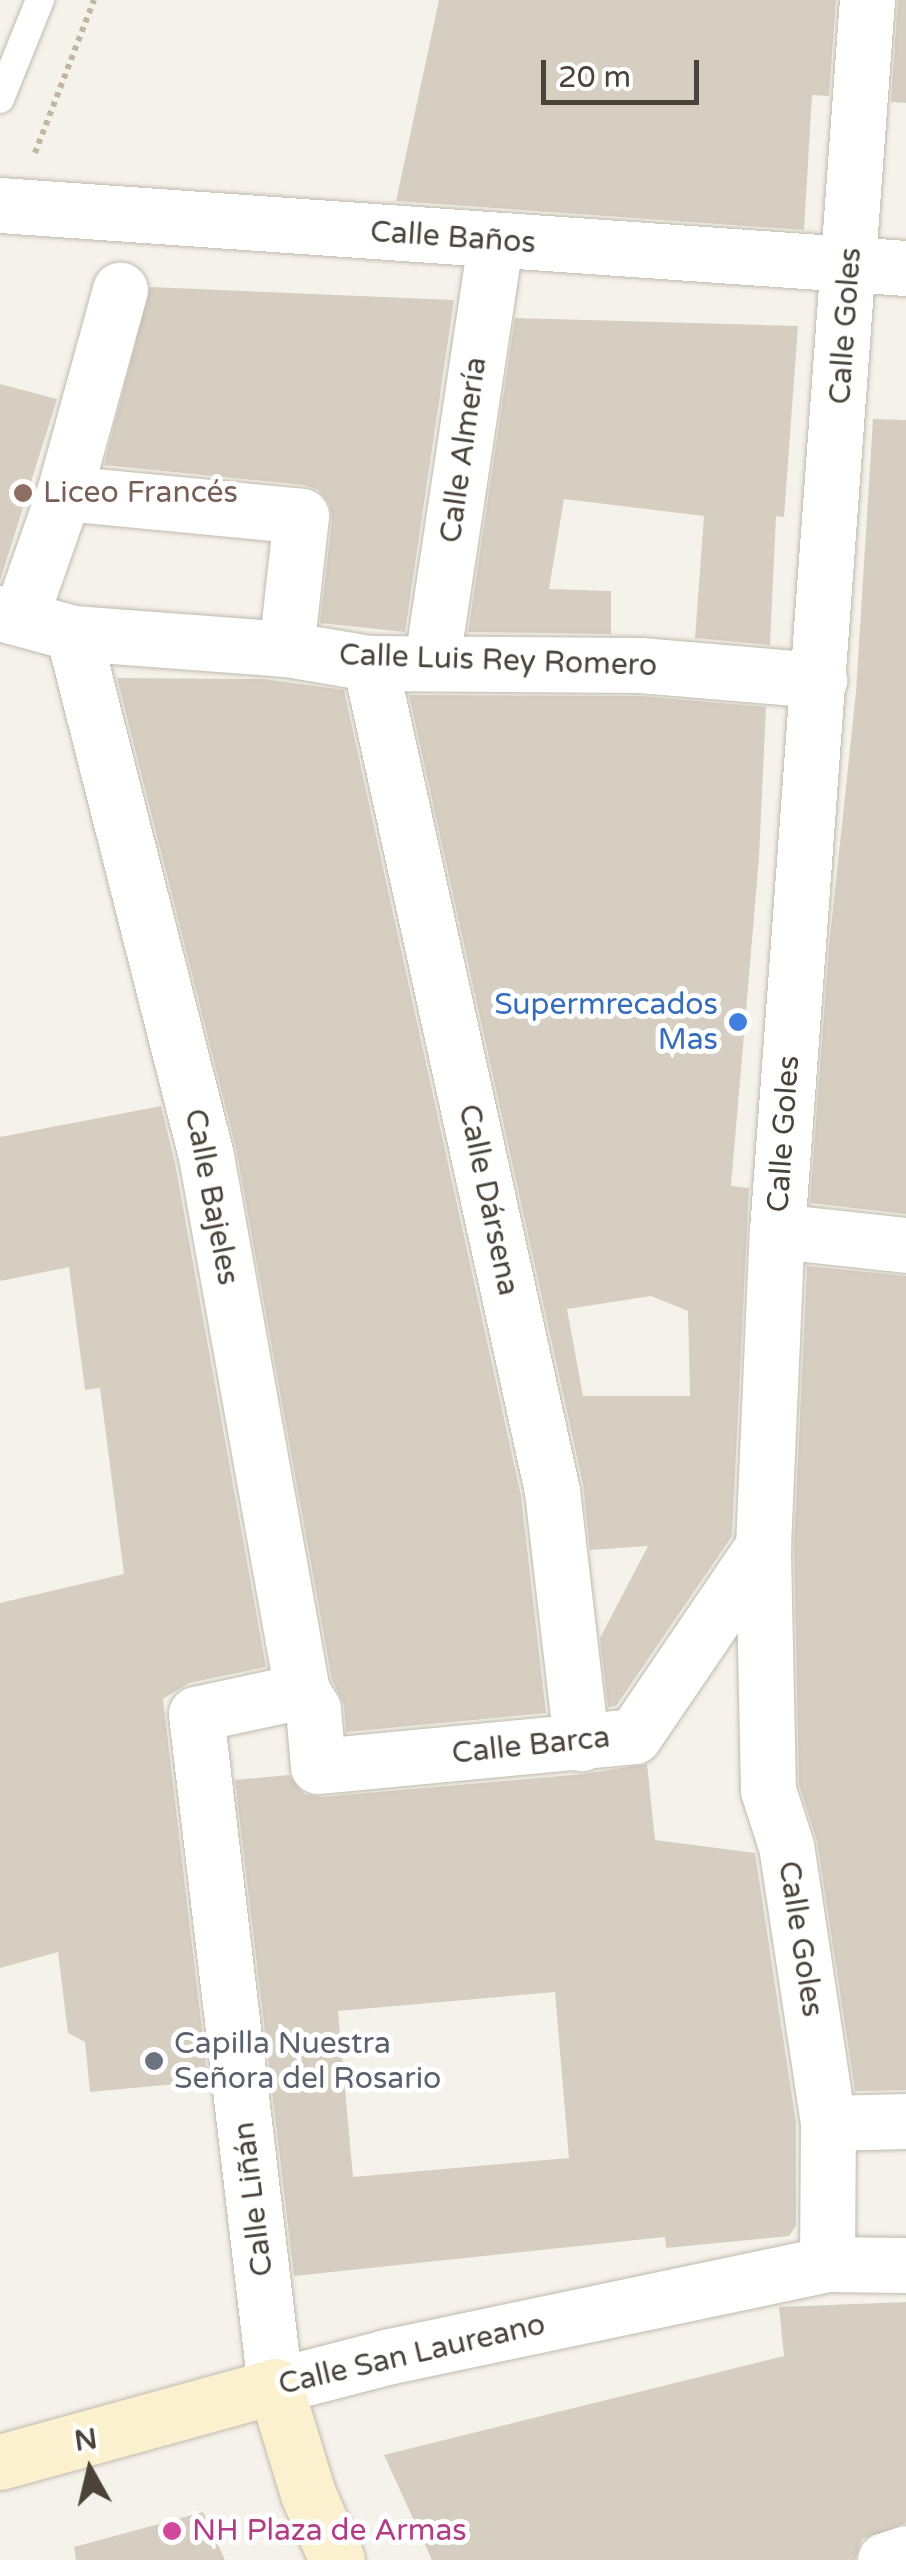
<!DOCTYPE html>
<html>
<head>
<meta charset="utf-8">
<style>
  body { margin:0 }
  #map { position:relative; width:906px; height:2560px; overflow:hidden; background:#f5f2eb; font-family:"Varela Round",sans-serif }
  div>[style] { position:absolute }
  .building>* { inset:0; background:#d6cec1 }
  .path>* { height:6px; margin-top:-3px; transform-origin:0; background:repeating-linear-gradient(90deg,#c1b6a0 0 5px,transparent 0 10px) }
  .roads { filter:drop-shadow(0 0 2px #c0baae) drop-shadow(0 0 2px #c0baae) }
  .lane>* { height:28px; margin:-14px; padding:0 14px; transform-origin:14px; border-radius:14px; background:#fff }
  .street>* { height:55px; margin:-27.5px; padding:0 27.5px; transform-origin:27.5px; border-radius:27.5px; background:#fff }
  .secondary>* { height:55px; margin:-27.5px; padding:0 27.5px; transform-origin:27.5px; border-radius:27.5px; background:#fcf1ce }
  .dots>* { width:28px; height:28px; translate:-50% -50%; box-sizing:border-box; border:5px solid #fff; border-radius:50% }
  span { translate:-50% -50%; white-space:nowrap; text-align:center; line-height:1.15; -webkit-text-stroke:10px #fff; paint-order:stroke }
  .street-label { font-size:30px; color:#494339 }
  .education-label { font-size:30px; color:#785e54 }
  .left { translate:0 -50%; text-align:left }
  .shop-label { font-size:30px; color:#366cbe }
  .right { translate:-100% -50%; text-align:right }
  .worship-label { font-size:30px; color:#5b616d }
  .hotel-label { font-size:30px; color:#b23c85 }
  .north { position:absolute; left:40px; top:2420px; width:100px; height:100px; -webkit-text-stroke:8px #fff; paint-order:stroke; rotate:352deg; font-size:28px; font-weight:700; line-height:40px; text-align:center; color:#494339 }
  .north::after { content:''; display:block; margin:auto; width:35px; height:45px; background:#494339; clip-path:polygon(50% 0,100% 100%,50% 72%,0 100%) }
  .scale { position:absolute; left:541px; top:60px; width:158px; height:45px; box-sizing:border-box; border:5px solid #494339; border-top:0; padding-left:12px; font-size:30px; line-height:35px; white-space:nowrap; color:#494339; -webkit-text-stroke:8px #fff; paint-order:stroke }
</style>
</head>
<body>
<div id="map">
  <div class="building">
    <div style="clip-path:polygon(439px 0,836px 0,829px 96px,812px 95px,804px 230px,396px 201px)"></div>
    <div style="clip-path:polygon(898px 0,906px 0,906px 103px,891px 102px)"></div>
    <div style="clip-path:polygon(150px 287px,454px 300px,405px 632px,320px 623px,332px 520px,329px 503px,318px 490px,304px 485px,104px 465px)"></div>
    <div style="clip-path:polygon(515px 318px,798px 326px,784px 517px,776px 516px,770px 645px,695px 638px,704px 516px,564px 499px,549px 589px,611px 591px,611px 634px,468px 632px)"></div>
    <div style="clip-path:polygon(0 384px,57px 399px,0 581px)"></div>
    <div style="clip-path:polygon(873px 419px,906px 420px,906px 1214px,810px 1203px,829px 947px,856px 692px)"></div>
    <div style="clip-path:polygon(117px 678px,264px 679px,344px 690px,521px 1496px,546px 1713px,346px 1732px,344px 1705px,332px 1680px,236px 1148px)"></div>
    <div style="clip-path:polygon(evenodd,409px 695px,639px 696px,766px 707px,759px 858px,731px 1186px,749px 1188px,732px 1536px,616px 1706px,608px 1707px,600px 1638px,648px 1546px,590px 1550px,583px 1484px,409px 695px,651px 1296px,688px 1311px,690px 1396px,583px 1396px,567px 1309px,651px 1296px)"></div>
    <div style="clip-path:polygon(161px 1106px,175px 1163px,266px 1667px,189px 1683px,163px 1699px,208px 2081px,90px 2092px,85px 2042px,68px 2033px,58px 1952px,0 1968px,0 1603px,124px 1574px,100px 1388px,85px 1390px,69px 1267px,0 1281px,0 1137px)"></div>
    <div style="clip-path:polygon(807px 1266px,906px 1276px,906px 2090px,855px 2091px,817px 1841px,799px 1785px,794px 1546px)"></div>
    <div style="clip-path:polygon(evenodd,647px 1764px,655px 1840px,755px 1853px,796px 2123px,796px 2226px,789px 2236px,666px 2248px,665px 2237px,294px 2276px,235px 1780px,289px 1775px,304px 1794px,321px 1797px,584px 1774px,647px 1764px,555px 1992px,569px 2158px,353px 2177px,338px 2011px,555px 1992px)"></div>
    <div style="clip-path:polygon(906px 2302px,906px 2523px,862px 2539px,855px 2560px,432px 2560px,384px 2455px,784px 2356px,779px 2307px)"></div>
    <div style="clip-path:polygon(203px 2512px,225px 2560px,76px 2560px,74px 2547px)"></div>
  </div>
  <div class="path">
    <div style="left:35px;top:153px;width:164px;rotate:-68.9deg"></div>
  </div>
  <div class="roads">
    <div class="lane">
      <div style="left:0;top:99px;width:107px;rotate:-68deg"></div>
    </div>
    <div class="street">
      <div style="left:0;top:205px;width:908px;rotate:3.98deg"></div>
      <div style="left:64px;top:493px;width:211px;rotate:-74.6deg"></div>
      <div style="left:0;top:613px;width:76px;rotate:15.3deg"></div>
      <div style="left:73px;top:633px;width:214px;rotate:4.3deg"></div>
      <div style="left:286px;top:649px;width:85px;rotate:9.5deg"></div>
      <div style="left:370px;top:663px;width:270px;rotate:0.4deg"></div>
      <div style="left:640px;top:665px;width:180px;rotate:4.8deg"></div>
      <div style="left:21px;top:615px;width:129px;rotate:-70.6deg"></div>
      <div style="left:64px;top:493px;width:238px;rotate:5.5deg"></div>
      <div style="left:301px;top:516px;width:134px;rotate:96.4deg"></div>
      <div style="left:73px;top:633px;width:540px;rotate:75.73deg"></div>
      <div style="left:206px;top:1156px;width:544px;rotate:79.83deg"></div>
      <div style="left:302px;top:1691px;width:21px;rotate:59deg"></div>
      <div style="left:313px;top:1709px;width:57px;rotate:85deg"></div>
      <div style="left:318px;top:1766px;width:317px;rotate:-5.4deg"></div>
      <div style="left:634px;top:1736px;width:230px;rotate:-55.8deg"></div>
      <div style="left:432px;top:660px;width:424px;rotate:-81.4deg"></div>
      <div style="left:370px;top:663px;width:848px;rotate:77.6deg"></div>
      <div style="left:552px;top:1491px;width:254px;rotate:83.4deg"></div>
      <div style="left:777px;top:1231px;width:130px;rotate:6.2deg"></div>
      <div style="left:302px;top:1691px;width:108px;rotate:167.8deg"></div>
      <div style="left:196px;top:1714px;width:677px;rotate:83.3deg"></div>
      <div style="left:275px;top:2386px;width:115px;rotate:-14.6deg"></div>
      <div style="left:386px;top:2357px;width:451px;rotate:-11.9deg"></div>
      <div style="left:827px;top:2264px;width:79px;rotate:0.7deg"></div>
      <div style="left:828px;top:2123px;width:78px;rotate:-1.5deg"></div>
      <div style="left:827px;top:2264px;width:141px;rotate:-89.6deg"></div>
      <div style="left:828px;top:2123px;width:280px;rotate:-98.6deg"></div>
      <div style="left:786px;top:1846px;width:59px;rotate:-107.8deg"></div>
      <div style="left:768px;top:1790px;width:244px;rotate:-91.2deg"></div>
      <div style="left:763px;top:1546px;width:315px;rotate:-87.5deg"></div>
      <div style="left:777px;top:1231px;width:1234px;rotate:-85.82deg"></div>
      <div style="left:885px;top:2560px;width:22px;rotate:-18deg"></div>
    </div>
    <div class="secondary">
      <div style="left:0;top:2462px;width:285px;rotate:-15.4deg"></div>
      <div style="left:275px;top:2386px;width:113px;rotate:73deg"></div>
      <div style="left:308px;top:2494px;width:72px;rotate:66.3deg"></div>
    </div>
  </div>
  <div class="dots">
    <div style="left:23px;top:493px;background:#8d6e63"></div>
    <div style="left:738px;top:1022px;background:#3f7fe0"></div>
    <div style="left:154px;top:2061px;background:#6b7280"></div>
    <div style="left:172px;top:2531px;background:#d1479c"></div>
  </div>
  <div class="street-label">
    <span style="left:453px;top:238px;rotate:4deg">Calle Baños</span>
    <span style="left:846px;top:326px;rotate:-86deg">Calle Goles</span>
    <span style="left:464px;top:450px;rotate:-82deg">Calle Almería</span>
    <span style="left:498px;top:661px;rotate:2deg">Calle Luis Rey Romero</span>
    <span style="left:784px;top:1134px;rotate:-86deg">Calle Goles</span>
    <span style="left:211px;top:1197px;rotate:79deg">Calle Bajeles</span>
    <span style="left:488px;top:1200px;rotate:78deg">Calle Dársena</span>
    <span style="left:531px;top:1746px;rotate:-6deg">Calle Barca</span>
    <span style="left:800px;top:1939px;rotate:81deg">Calle Goles</span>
    <span style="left:254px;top:2199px;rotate:-97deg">Calle Liñán</span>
    <span style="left:412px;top:2355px;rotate:-13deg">Calle San Laureano</span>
  </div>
  <div class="education-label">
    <span class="left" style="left:43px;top:493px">Liceo Francés</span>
  </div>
  <div class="shop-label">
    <span class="right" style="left:718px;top:1022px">Supermrecados<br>Mas</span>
  </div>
  <div class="worship-label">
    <span class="left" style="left:174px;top:2061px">Capilla Nuestra<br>Señora del Rosario</span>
  </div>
  <div class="hotel-label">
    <span class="left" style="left:192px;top:2531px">NH Plaza de Armas</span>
  </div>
  <div class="north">N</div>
  <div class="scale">20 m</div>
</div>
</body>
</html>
